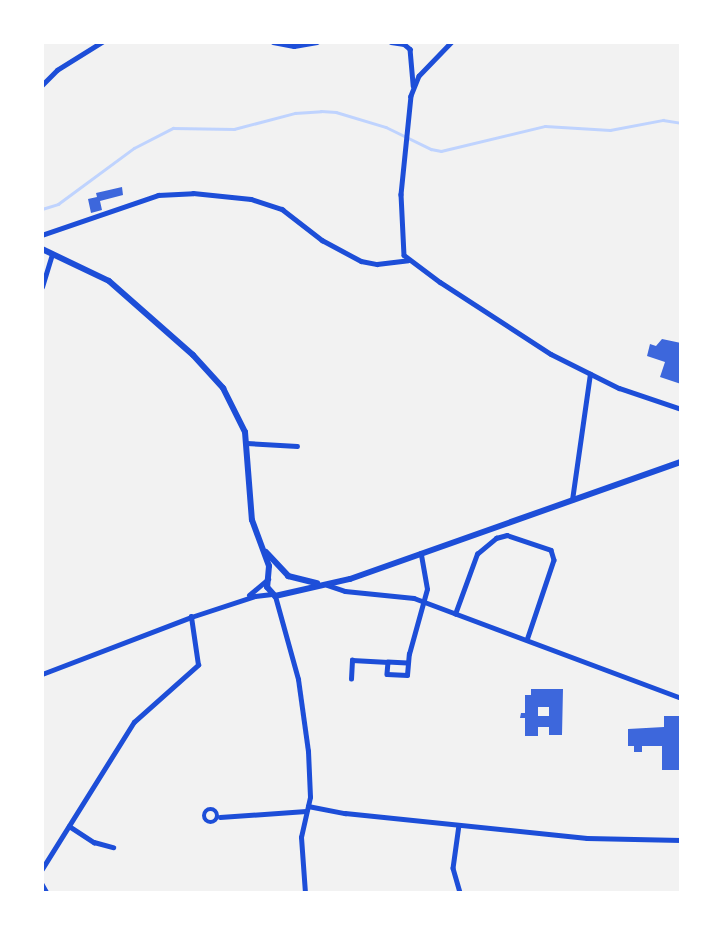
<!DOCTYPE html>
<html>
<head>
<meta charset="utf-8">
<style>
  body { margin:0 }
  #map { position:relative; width:723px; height:935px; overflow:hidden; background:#f2f2f2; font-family:"Fira Sans Condensed",sans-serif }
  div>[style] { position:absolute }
  .stream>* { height:2.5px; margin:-1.25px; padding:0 1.25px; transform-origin:1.25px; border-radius:1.25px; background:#bfd3fe }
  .building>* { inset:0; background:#3d67dc }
  .minor>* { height:4.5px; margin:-2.25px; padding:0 2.25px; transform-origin:2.25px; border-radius:2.25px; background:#1d4ed8 }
  .minor>.ring { margin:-2.25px; padding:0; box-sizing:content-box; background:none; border:4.5px solid #1d4ed8; border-radius:50% }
  .tertiary>* { height:5px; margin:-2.5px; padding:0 2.5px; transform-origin:2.5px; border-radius:2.5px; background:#1d4ed8 }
  .secondary>* { height:6px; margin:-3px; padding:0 3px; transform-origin:3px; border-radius:3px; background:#1d4ed8 }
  span { translate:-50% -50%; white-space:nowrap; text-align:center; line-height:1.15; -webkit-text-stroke:5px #fff; paint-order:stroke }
  .frame { position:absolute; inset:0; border:44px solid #fff; pointer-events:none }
</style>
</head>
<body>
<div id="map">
  <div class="stream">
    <div style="left:42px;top:209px;width:17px;rotate:-17deg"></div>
    <div style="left:58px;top:204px;width:94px;rotate:-36.4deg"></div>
    <div style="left:134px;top:148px;width:44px;rotate:-27.1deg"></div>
    <div style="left:173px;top:128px;width:61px;rotate:0.9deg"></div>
    <div style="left:234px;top:129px;width:63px;rotate:-14.7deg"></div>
    <div style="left:295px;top:113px;width:26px;rotate:-4deg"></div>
    <div style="left:321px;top:111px;width:15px;rotate:4deg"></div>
    <div style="left:336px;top:112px;width:52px;rotate:16.7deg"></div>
    <div style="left:386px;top:127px;width:50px;rotate:26.1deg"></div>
    <div style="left:431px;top:149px;width:10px;rotate:11deg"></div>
    <div style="left:441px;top:151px;width:107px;rotate:-13.5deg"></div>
    <div style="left:545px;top:126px;width:65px;rotate:3.5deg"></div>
    <div style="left:610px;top:130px;width:54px;rotate:-10.7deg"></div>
    <div style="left:663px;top:120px;width:18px;rotate:9deg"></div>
  </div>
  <div class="building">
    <div style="clip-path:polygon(122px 187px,123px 195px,100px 201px,102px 210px,91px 213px,88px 199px,97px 197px,96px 193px)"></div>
    <div style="clip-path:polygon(662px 339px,681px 343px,681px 384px,660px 377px,665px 362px,647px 356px,650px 344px,656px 346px)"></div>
    <div style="clip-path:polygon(evenodd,531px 689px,563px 689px,562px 735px,549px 735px,549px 727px,538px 727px,538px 736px,525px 736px,525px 718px,520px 718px,521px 713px,525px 713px,525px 695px,531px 695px,531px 689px,538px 707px,549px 707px,549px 716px,538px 716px,538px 707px)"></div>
    <div style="clip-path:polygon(664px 716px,680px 716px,679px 770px,662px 770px,662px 746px,642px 746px,642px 752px,634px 752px,634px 746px,628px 746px,628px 729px,664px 727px)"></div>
  </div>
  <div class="minor">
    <div style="left:273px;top:42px;width:21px;rotate:11deg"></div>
    <div style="left:294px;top:46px;width:23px;rotate:-10deg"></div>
    <div style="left:391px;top:42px;width:13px;rotate:9deg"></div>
    <div style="left:404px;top:44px;width:8px;rotate:40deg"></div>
    <div style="left:410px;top:49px;width:37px;rotate:85deg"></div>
    <div style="left:452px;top:42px;width:47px;rotate:134.1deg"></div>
    <div style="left:419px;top:76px;width:22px;rotate:112deg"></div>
    <div style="left:411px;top:96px;width:99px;rotate:95.8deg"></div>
    <div style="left:401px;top:194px;width:61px;rotate:87.2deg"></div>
    <div style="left:404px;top:255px;width:45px;rotate:36.9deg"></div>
    <div style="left:440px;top:282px;width:132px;rotate:33deg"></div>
    <div style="left:551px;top:354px;width:76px;rotate:26.6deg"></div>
    <div style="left:619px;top:388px;width:65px;rotate:18.7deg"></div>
    <div style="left:42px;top:85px;width:21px;rotate:-45deg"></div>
    <div style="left:57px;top:70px;width:53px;rotate:-31.9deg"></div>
    <div style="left:42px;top:235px;width:123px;rotate:-19deg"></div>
    <div style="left:158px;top:195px;width:35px;rotate:-3deg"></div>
    <div style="left:193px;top:193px;width:58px;rotate:5.9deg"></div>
    <div style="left:251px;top:199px;width:33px;rotate:18deg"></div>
    <div style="left:282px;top:209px;width:51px;rotate:37.8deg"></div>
    <div style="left:322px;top:240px;width:44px;rotate:28.3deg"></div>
    <div style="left:361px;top:261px;width:16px;rotate:11deg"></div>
    <div style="left:377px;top:264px;width:31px;rotate:-7deg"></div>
    <div style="left:42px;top:287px;width:34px;rotate:-73deg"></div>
    <div style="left:247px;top:443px;width:50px;rotate:3.4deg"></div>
    <div style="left:572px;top:500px;width:127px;rotate:-81.9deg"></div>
    <div style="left:327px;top:585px;width:19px;rotate:18deg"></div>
    <div style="left:345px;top:591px;width:69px;rotate:5.8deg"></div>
    <div style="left:414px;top:598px;width:285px;rotate:20.5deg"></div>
    <div style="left:455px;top:614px;width:64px;rotate:-69.9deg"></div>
    <div style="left:477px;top:554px;width:25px;rotate:-40deg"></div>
    <div style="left:496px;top:538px;width:11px;rotate:-15deg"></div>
    <div style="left:507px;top:535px;width:46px;rotate:18.8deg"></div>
    <div style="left:551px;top:550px;width:10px;rotate:73deg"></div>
    <div style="left:554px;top:560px;width:84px;rotate:108.6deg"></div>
    <div style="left:407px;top:663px;width:19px;rotate:-177deg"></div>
    <div style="left:388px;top:662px;width:12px;rotate:95deg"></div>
    <div style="left:387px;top:674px;width:20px;rotate:3deg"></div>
    <div style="left:407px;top:675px;width:21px;rotate:-85deg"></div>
    <div style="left:409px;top:654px;width:67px;rotate:-74.5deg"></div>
    <div style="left:427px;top:589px;width:36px;rotate:-100deg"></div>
    <div style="left:351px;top:679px;width:19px;rotate:-87deg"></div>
    <div style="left:352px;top:660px;width:36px;rotate:3deg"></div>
    <div style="left:308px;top:806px;width:38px;rotate:11deg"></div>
    <div style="left:345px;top:813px;width:243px;rotate:5.9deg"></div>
    <div style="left:587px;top:838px;width:94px;rotate:1.2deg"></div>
    <div class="ring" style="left:204px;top:809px;width:9.5px;height:9.5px"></div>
    <div style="left:220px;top:817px;width:86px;rotate:-4deg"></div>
    <div style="left:459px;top:825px;width:43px;rotate:97.9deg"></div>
    <div style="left:453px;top:868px;width:26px;rotate:74deg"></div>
    <div style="left:69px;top:826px;width:30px;rotate:33deg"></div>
    <div style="left:94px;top:842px;width:20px;rotate:15deg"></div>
    <div style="left:42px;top:869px;width:173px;rotate:-58deg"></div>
    <div style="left:134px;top:722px;width:86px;rotate:-41.7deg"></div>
    <div style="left:198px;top:665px;width:49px;rotate:-98.3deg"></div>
    <div style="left:42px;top:884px;width:10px;rotate:61deg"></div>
  </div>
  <div class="tertiary">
    <div style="left:249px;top:595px;width:25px;rotate:-40deg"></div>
    <div style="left:275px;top:596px;width:86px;rotate:74.5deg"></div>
    <div style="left:298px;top:679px;width:73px;rotate:82.1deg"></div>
    <div style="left:308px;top:751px;width:46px;rotate:87.5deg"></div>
    <div style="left:310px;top:797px;width:41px;rotate:102.7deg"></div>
    <div style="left:301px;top:837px;width:56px;rotate:85.9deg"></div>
    <div style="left:42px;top:674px;width:160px;rotate:-20.9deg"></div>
    <div style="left:191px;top:617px;width:67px;rotate:-18.2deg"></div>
    <div style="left:255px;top:596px;width:17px;rotate:-7deg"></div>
  </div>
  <div class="secondary">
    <div style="left:42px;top:249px;width:74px;rotate:25.5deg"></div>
    <div style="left:109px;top:281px;width:112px;rotate:41.4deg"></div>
    <div style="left:193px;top:355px;width:45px;rotate:47.7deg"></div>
    <div style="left:223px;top:388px;width:49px;rotate:63.4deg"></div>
    <div style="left:245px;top:432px;width:88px;rotate:85.5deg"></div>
    <div style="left:252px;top:520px;width:49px;rotate:69.7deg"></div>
    <div style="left:269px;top:566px;width:21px;rotate:95deg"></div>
    <div style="left:267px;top:587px;width:12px;rotate:48deg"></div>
    <div style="left:275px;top:596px;width:77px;rotate:-12.8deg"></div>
    <div style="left:350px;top:579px;width:351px;rotate:-19.5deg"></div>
    <div style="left:266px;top:552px;width:33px;rotate:47deg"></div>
    <div style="left:288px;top:576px;width:30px;rotate:14deg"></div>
  </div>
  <div class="frame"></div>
</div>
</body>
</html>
